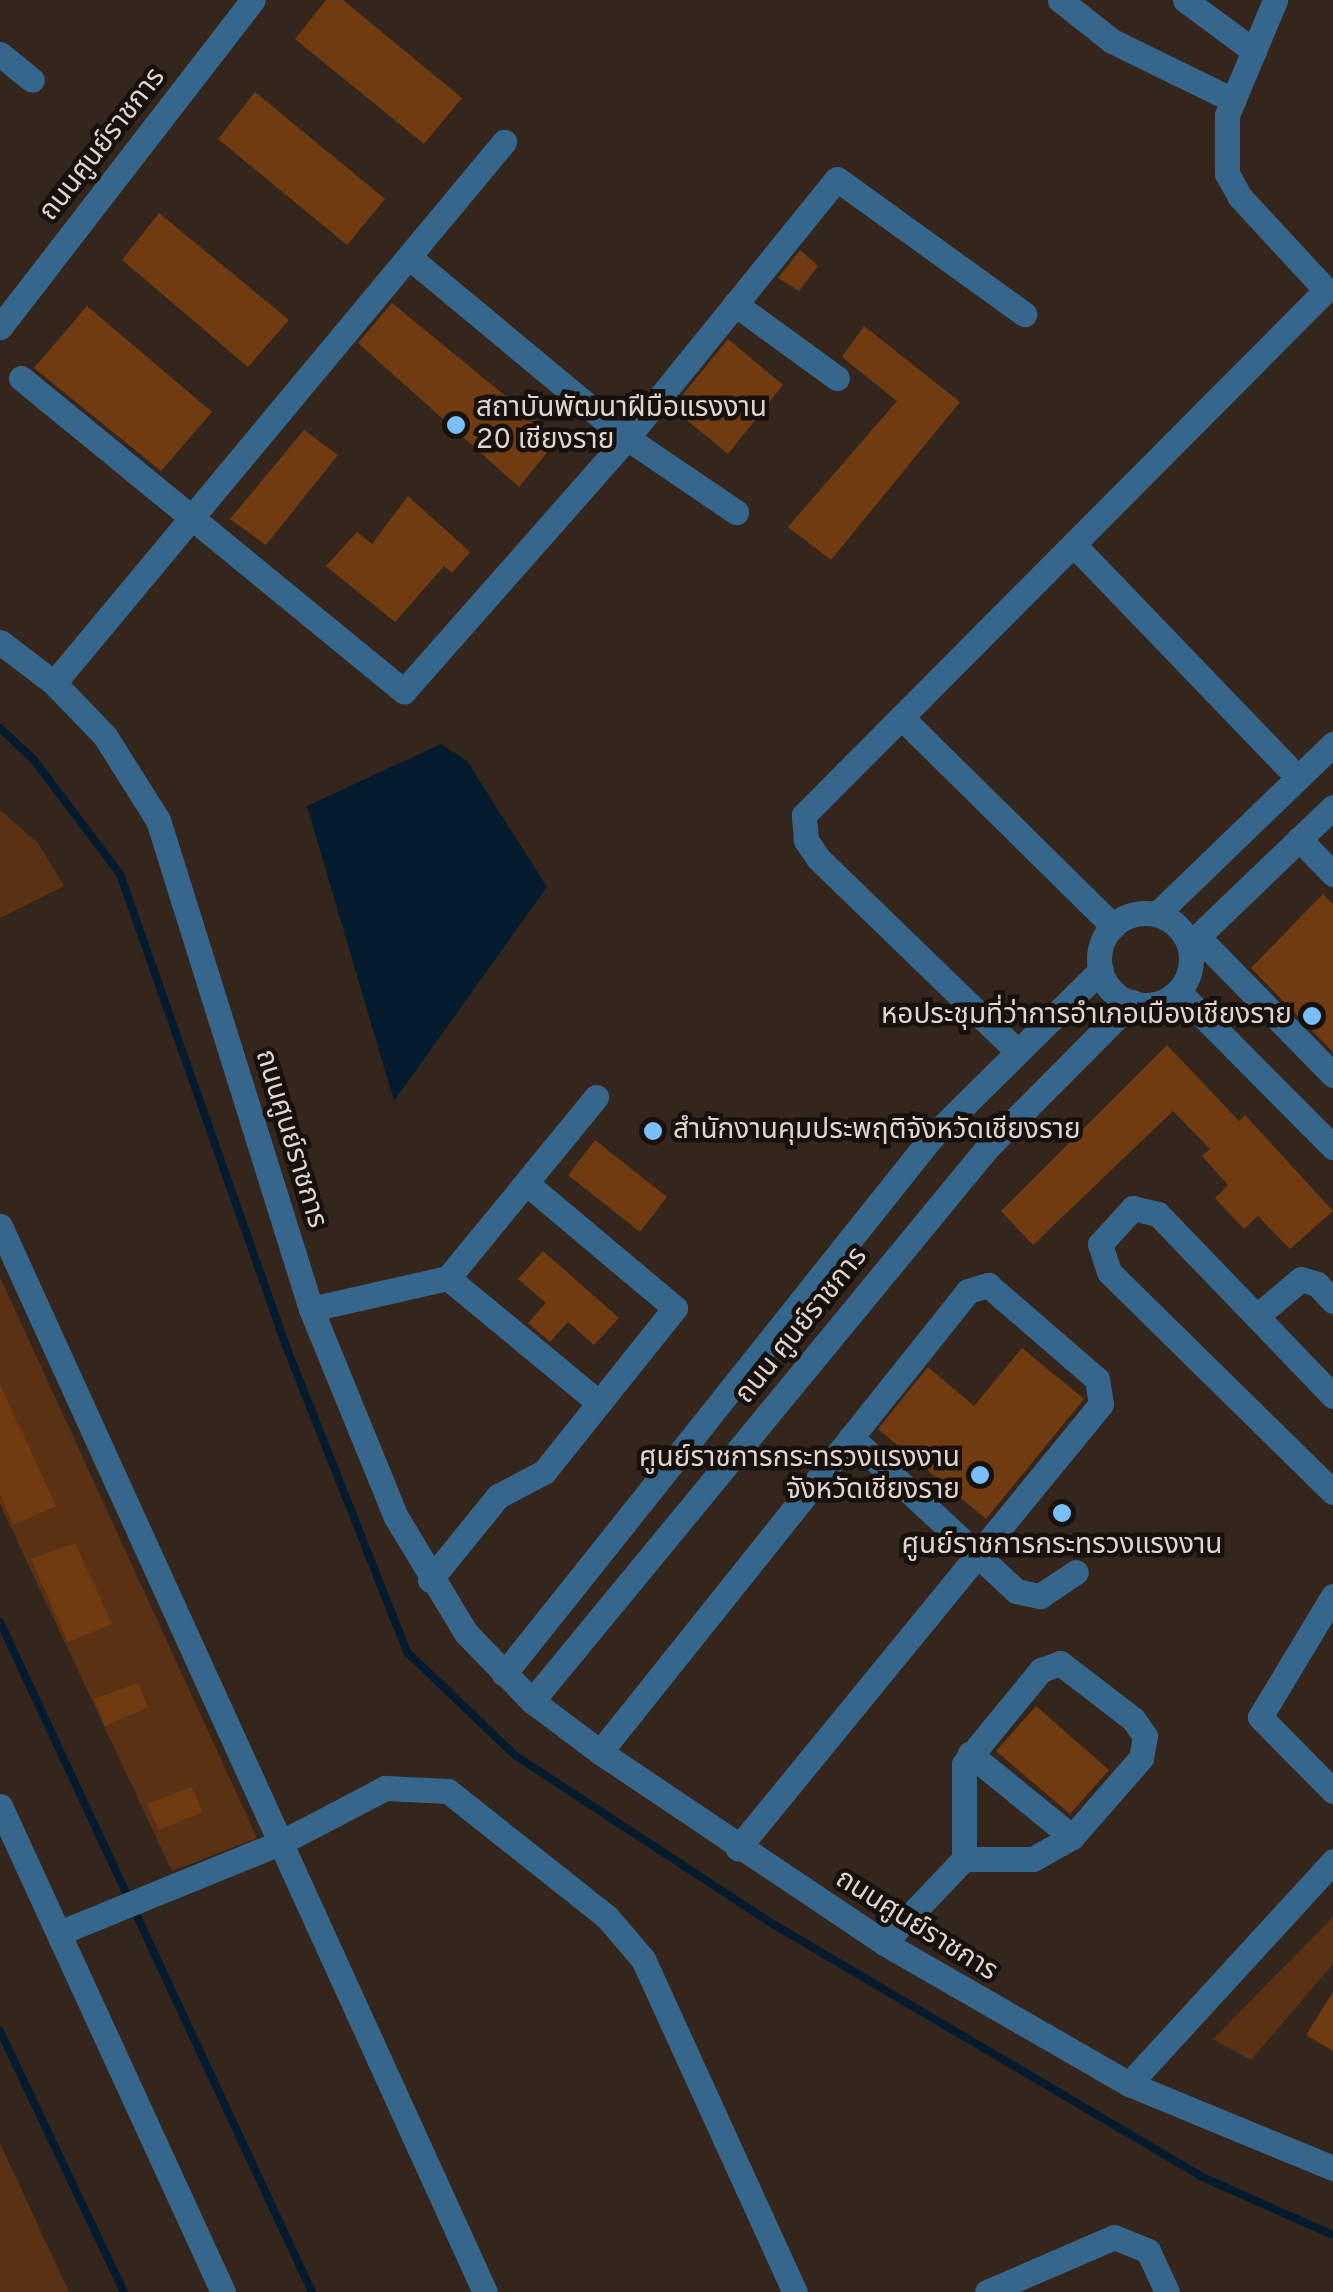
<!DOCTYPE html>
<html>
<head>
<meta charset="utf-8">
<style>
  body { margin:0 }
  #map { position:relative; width:1333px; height:2292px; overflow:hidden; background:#34261d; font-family:Overpass,"Noto Sans Thai",sans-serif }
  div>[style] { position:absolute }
  .green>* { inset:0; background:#5b3114 }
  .water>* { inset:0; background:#031b2c }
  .stream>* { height:8px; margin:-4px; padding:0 4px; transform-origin:4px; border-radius:4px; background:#031b2c }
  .building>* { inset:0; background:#713b11 }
  .minor>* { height:25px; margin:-12.5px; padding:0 12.5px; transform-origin:12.5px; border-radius:12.5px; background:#36668b }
  .minor>.ring { margin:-12.5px; padding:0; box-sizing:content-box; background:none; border:25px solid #36668b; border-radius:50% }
  .dots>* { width:28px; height:28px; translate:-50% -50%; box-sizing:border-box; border:5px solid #17100c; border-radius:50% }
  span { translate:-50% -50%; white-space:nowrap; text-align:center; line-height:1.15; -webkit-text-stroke:9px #17100c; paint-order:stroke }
  .street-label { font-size:28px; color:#dfd5cf }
  .poi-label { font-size:28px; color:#dfd5cf }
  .left { translate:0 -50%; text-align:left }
  .right { translate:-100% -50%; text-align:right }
</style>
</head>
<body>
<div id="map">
  <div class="green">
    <div style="clip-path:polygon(0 810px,38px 843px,64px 886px,0 918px)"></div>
    <div style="clip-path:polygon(0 1277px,257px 1838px,172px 1871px,0 1504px)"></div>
    <div style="clip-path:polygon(1333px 1917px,1333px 1964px,1251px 2060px,1213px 2039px)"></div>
    <div style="clip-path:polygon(0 2143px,69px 2292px,0 2292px)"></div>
  </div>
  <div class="water">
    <div style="clip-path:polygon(441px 744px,467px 761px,547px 887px,394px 1101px,307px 806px)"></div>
  </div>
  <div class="stream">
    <div style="left:0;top:728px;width:47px;rotate:43.3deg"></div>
    <div style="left:34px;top:760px;width:143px;rotate:53deg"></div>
    <div style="left:120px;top:874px;width:500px;rotate:70.62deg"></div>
    <div style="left:286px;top:1346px;width:329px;rotate:68.4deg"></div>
    <div style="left:407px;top:1652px;width:151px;rotate:43.7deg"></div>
    <div style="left:516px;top:1756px;width:307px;rotate:33.2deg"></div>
    <div style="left:773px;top:1924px;width:496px;rotate:30.5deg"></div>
    <div style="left:1200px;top:2176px;width:145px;rotate:23.9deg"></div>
    <div style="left:0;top:1622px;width:739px;rotate:65.03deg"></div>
    <div style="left:0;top:2031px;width:289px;rotate:64.6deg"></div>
  </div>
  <div class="building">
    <div style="clip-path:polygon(326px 0,343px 0,462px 98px,424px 144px,295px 39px)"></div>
    <div style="clip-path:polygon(255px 92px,385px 199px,347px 245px,218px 139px)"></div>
    <div style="clip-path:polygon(159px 213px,289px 320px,248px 367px,122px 260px)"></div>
    <div style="clip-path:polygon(800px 250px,818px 266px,799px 291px,778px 278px)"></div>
    <div style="clip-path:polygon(392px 303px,558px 439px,519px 487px,358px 343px)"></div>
    <div style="clip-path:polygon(87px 306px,212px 412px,161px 471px,34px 368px)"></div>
    <div style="clip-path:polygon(864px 326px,960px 402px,831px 560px,788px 527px,897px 401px,842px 357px)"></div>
    <div style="clip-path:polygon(728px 339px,783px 385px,728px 454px,672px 408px)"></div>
    <div style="clip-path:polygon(304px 430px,338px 455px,266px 545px,230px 519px)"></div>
    <div style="clip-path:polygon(408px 496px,470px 552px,452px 573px,444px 566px,395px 622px,326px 566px,357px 532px,372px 544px)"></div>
    <div style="clip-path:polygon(1323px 894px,1333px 904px,1333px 1052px,1251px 968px)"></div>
    <div style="clip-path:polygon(1167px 1045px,1239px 1121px,1245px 1115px,1333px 1211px,1290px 1249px,1258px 1216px,1244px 1229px,1215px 1198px,1228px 1185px,1202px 1156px,1210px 1149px,1173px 1111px,1033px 1245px,1001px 1211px)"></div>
    <div style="clip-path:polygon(595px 1140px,667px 1197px,640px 1232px,568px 1175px)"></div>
    <div style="clip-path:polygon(543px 1251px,619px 1318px,594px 1345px,568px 1322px,550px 1342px,528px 1323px,546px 1303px,518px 1279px)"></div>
    <div style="clip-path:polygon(1022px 1348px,1084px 1399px,986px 1519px,878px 1429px,928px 1367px,974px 1406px)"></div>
    <div style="clip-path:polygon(0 1385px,56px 1506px,13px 1525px,0 1494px)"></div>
    <div style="clip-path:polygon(75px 1543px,112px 1624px,68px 1642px,31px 1559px)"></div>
    <div style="clip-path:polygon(138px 1683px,148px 1707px,105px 1726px,94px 1699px)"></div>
    <div style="clip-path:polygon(1036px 1706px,1109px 1770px,1070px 1814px,996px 1751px)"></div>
    <div style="clip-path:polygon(192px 1787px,202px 1812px,159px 1830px,147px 1804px)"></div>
    <div style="clip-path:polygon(1333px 1992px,1333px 2051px,1306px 2035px)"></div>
  </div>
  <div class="minor">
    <div style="left:1060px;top:0;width:66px;rotate:38.3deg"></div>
    <div style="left:1112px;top:41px;width:135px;rotate:26deg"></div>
    <div style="left:1185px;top:0;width:86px;rotate:36.5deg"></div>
    <div style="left:0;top:54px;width:41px;rotate:39.1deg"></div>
    <div style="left:410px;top:258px;width:282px;rotate:39.7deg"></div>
    <div style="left:627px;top:438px;width:132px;rotate:34.2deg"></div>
    <div style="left:735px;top:304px;width:126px;rotate:36deg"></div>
    <div style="left:0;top:327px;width:413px;rotate:-52.3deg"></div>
    <div style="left:21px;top:378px;width:495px;rotate:39.3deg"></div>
    <div style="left:404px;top:691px;width:337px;rotate:-48.6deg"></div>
    <div style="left:627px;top:438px;width:333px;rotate:-51deg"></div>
    <div style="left:837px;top:179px;width:231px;rotate:35.8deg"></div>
    <div style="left:1074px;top:545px;width:306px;rotate:46.1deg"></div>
    <div style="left:0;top:642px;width:68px;rotate:37.2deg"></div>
    <div style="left:54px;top:683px;width:74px;rotate:46.1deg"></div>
    <div style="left:105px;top:736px;width:99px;rotate:57.8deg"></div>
    <div style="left:158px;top:820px;width:512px;rotate:72.63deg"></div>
    <div style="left:311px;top:1309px;width:225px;rotate:67.8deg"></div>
    <div style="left:396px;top:1517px;width:135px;rotate:58.9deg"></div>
    <div style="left:466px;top:1633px;width:95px;rotate:45.9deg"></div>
    <div style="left:532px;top:1701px;width:85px;rotate:36.9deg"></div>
    <div style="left:600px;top:1752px;width:342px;rotate:33.9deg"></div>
    <div style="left:884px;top:1943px;width:283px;rotate:29.9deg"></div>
    <div style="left:1129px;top:2084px;width:221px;rotate:22.4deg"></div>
    <div style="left:54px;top:683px;width:704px;rotate:-50.25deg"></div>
    <div style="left:901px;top:717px;width:298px;rotate:44.6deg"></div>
    <div style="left:1299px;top:839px;width:49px;rotate:45.8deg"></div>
    <div class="ring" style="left:1099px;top:913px;width:67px;height:67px"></div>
    <div style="left:1157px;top:914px;width:245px;rotate:-44deg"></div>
    <div style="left:1198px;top:937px;width:193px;rotate:45.6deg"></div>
    <div style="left:1189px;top:945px;width:199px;rotate:-43.8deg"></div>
    <div style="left:1178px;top:991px;width:220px;rotate:45.2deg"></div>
    <div style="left:1016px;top:1050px;width:276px;rotate:-135.9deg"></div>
    <div style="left:818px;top:858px;width:22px;rotate:-124deg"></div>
    <div style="left:806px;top:840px;width:25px;rotate:-95deg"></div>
    <div style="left:804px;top:815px;width:740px;rotate:-45.16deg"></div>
    <div style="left:1326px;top:290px;width:127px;rotate:-132.8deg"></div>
    <div style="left:1240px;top:197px;width:26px;rotate:-119deg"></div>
    <div style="left:1227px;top:174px;width:59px;rotate:-90deg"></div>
    <div style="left:1227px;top:115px;width:125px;rotate:-67.3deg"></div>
    <div style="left:0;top:1226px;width:1171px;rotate:65.54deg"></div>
    <div style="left:448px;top:1278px;width:196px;rotate:39.6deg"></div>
    <div style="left:311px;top:1309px;width:140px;rotate:-12.8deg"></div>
    <div style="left:448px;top:1278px;width:234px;rotate:-50.7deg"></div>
    <div style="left:1257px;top:1316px;width:57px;rotate:-40.1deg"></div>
    <div style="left:1301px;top:1279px;width:17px;rotate:17deg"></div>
    <div style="left:1317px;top:1284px;width:23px;rotate:47deg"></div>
    <div style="left:1333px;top:1396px;width:252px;rotate:-133.9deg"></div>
    <div style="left:1158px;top:1214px;width:26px;rotate:-167deg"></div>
    <div style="left:1133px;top:1208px;width:49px;rotate:132.5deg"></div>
    <div style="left:1100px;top:1244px;width:29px;rotate:72deg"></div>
    <div style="left:1109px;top:1272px;width:314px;rotate:44.5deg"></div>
    <div style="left:851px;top:1437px;width:226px;rotate:43deg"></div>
    <div style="left:1016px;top:1591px;width:25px;rotate:12deg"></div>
    <div style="left:1040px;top:1596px;width:43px;rotate:-33.7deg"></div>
    <div style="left:430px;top:1580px;width:108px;rotate:-51deg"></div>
    <div style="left:498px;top:1496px;width:52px;rotate:-27.6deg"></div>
    <div style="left:544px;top:1472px;width:210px;rotate:-51.4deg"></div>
    <div style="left:675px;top:1308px;width:194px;rotate:-140deg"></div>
    <div style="left:1333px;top:1596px;width:141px;rotate:121.1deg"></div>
    <div style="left:1260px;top:1717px;width:104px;rotate:45.4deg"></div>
    <div style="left:504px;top:1674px;width:685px;rotate:-51.46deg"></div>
    <div style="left:931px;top:1138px;width:239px;rotate:-44.7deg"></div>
    <div style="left:532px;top:1701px;width:716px;rotate:-50.55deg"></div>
    <div style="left:987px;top:1148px;width:206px;rotate:-45.2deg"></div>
    <div style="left:600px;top:1752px;width:590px;rotate:-51.4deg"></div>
    <div style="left:968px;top:1291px;width:21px;rotate:-17deg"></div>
    <div style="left:988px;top:1285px;width:144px;rotate:40.8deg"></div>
    <div style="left:1097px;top:1379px;width:25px;rotate:81deg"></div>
    <div style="left:1101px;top:1404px;width:574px;rotate:129.27deg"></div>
    <div style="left:0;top:1806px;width:535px;rotate:65.35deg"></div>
    <div style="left:964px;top:1859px;width:95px;rotate:-90deg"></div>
    <div style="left:964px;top:1764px;width:122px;rotate:-50.7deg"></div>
    <div style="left:1041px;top:1670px;width:20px;rotate:-20deg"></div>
    <div style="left:1060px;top:1663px;width:92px;rotate:37.5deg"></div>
    <div style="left:1133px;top:1719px;width:21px;rotate:55deg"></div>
    <div style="left:1145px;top:1736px;width:22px;rotate:100deg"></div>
    <div style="left:1141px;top:1758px;width:105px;rotate:131.1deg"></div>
    <div style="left:59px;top:1933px;width:239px;rotate:-22.2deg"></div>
    <div style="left:280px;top:1843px;width:119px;rotate:-27.6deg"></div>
    <div style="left:385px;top:1788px;width:63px;rotate:2.7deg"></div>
    <div style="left:448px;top:1791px;width:203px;rotate:38.4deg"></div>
    <div style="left:607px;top:1917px;width:55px;rotate:49.4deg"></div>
    <div style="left:643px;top:1959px;width:366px;rotate:65.5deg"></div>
    <div style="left:884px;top:1943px;width:116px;rotate:-46.4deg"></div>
    <div style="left:964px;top:1859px;width:69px"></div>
    <div style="left:1033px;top:1859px;width:45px;rotate:-29.4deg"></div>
    <div style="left:1072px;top:1837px;width:132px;rotate:-140.9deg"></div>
    <div style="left:1129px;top:2084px;width:302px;rotate:-47.5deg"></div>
    <div style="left:987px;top:2292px;width:138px;rotate:-23.4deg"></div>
    <div style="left:1114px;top:2237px;width:37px;rotate:22deg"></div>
    <div style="left:1148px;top:2251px;width:45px;rotate:65.1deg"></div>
  </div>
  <div class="dots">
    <div style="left:456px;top:425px;background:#78bff7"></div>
    <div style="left:1312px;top:1016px;background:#78bff7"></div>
    <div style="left:653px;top:1131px;background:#78bff7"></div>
    <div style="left:980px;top:1475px;background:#78bff7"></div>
    <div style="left:1062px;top:1513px;background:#78bff7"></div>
  </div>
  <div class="street-label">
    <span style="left:103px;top:145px;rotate:-52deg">ถนนศูนย์ราชการ</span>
    <span style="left:290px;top:1139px;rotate:73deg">ถนนศูนย์ราชการ</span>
    <span style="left:802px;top:1326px;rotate:-51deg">ถนน ศูนย์ราชการ</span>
    <span style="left:916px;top:1926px;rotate:32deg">ถนนศูนย์ราชการ</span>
  </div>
  <div class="poi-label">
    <span class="left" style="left:476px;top:425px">สถาบันพัฒนาฝีมือแรงงาน<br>20 เชียงราย</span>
    <span class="right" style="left:1292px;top:1016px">หอประชุมที่ว่าการอำเภอเมืองเชียงราย</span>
    <span class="left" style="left:673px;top:1131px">สำนักงานคุมประพฤติจังหวัดเชียงราย</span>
    <span class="right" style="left:960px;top:1475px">ศูนย์ราชการกระทรวงแรงงาน<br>จังหวัดเชียงราย</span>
    <span style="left:1062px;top:1546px">ศูนย์ราชการกระทรวงแรงงาน</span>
  </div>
</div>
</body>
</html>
